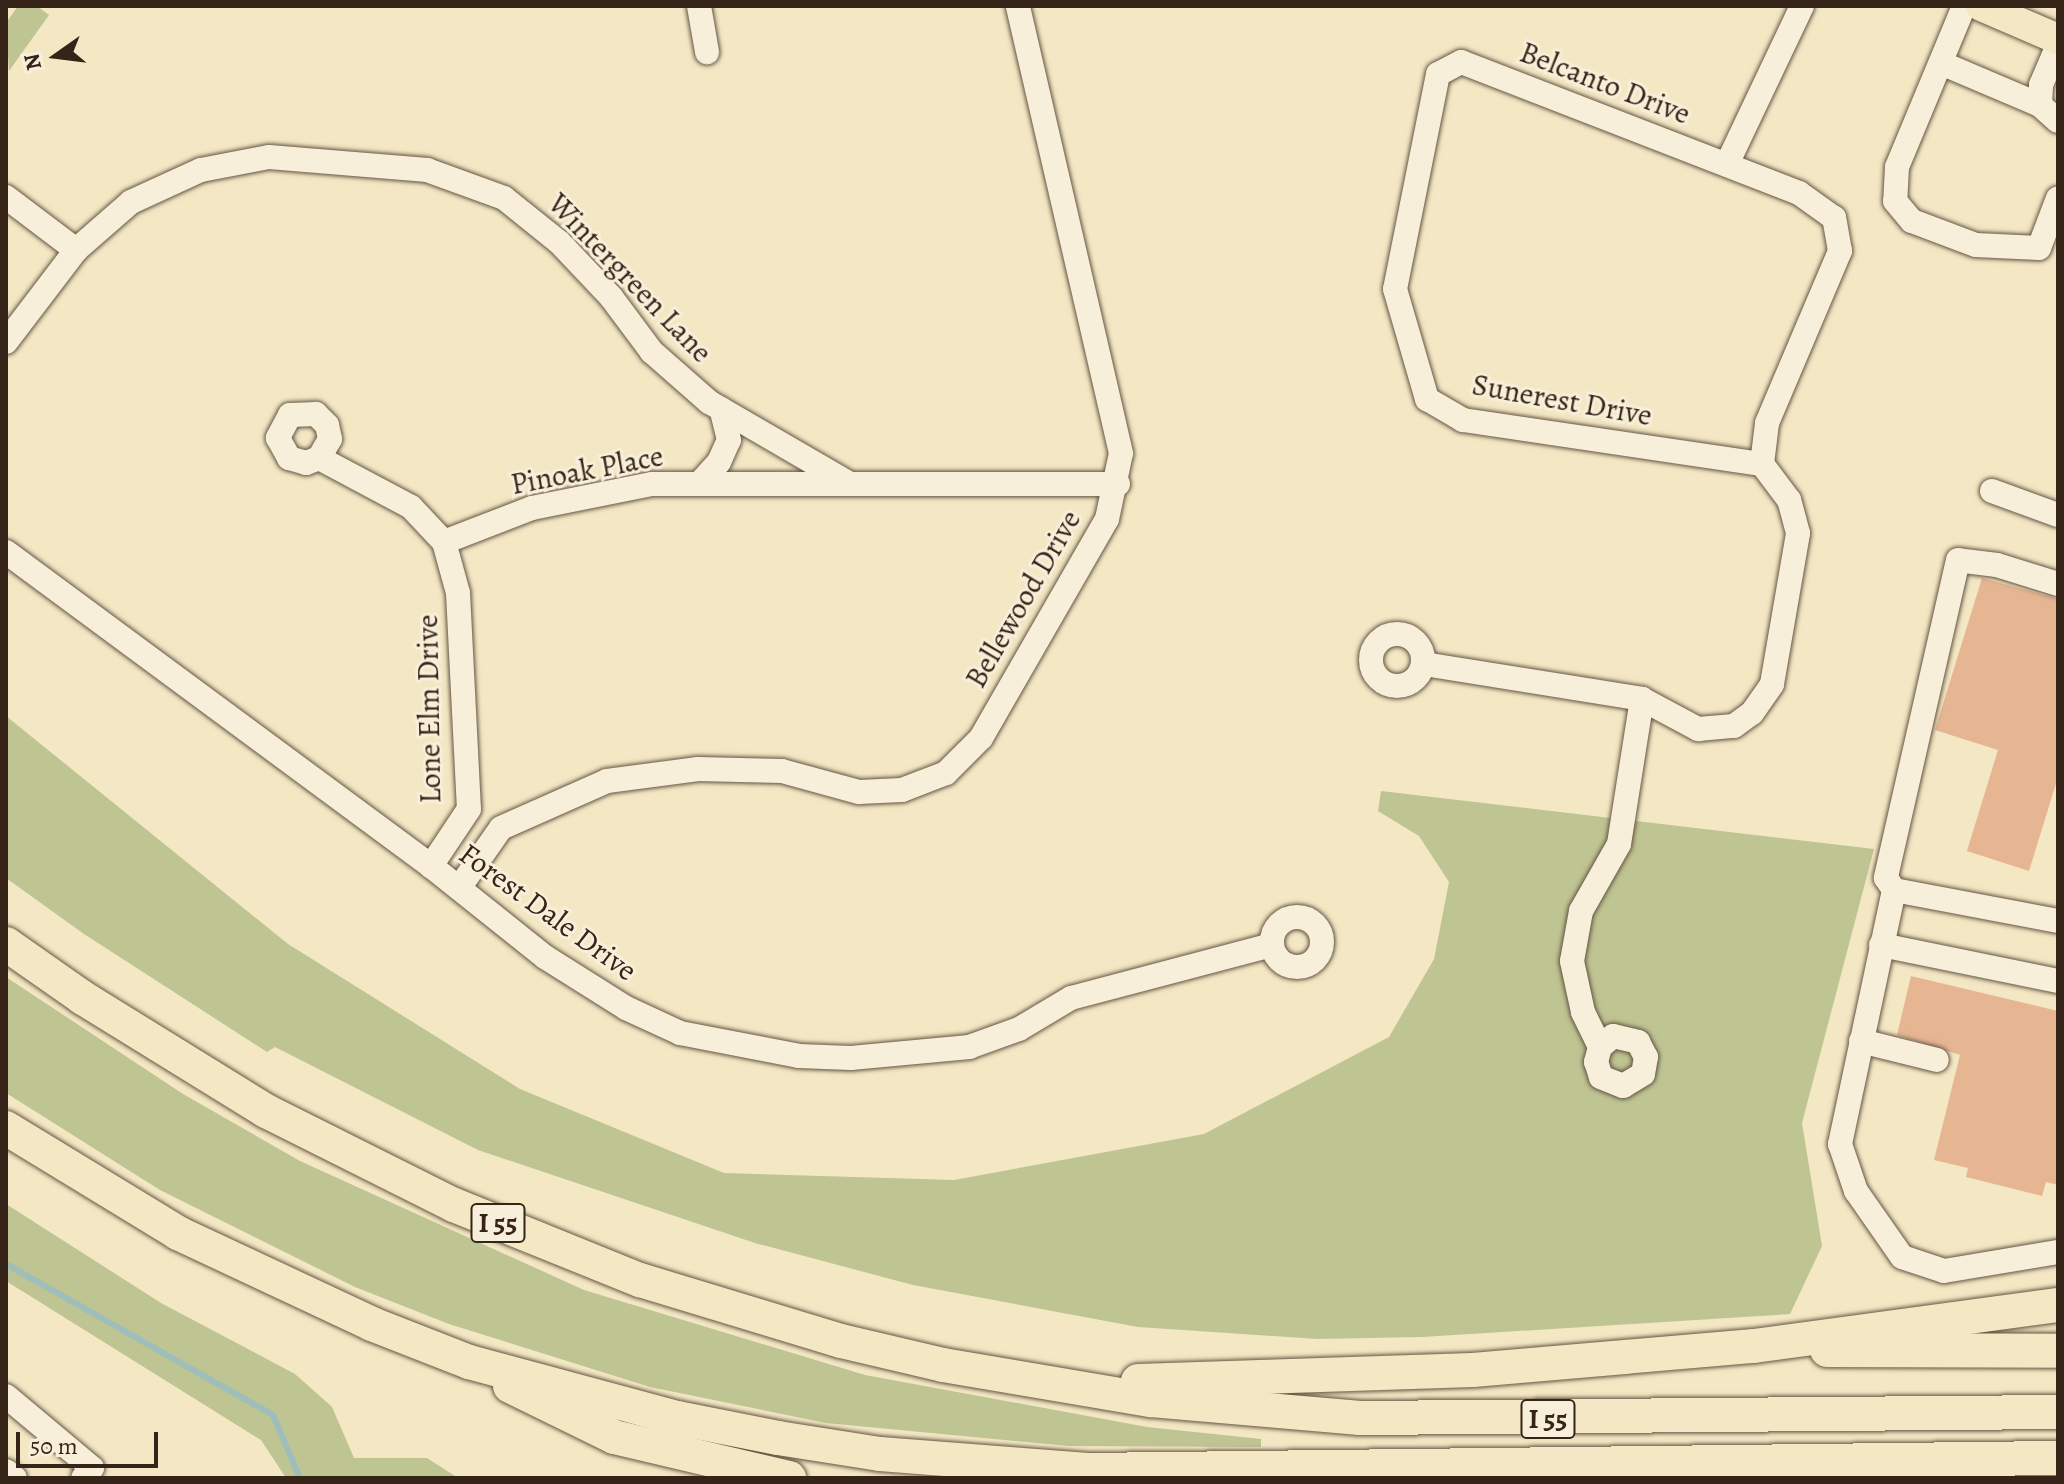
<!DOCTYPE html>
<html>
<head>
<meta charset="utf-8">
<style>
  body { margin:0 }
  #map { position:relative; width:2064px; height:1484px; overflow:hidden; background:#f3e7c4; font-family:Alegreya,serif }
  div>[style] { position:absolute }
  .green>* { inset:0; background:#bec492 }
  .stream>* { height:6px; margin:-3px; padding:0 3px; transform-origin:3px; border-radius:3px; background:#9dbebb }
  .building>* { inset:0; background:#e6b592 }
  .roads { filter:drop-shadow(0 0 2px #665543) drop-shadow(0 0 2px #665543) }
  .minor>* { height:24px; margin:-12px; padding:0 12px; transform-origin:12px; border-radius:12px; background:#f7efd9 }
  .minor>.ring { margin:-12px; padding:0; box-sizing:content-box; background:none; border:24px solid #f7efd9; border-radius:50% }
  .major>* { height:30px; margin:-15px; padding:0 15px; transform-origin:15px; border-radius:15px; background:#f3e7c4 }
  .highway>* { height:34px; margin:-17px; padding:0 17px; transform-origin:17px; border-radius:17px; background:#f3e7c4 }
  span { translate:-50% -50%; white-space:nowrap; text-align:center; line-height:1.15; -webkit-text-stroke:6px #f7efd9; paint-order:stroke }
  .shield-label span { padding:2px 6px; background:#f7efd9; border:2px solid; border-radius:6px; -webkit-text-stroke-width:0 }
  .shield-label { font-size:28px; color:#372418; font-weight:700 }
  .street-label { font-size:30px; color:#372418 }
  .frame { position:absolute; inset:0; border:8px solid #372418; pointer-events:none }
  .north { position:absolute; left:16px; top:16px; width:80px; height:80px; -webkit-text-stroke:6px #f7efd9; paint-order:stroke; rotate:256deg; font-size:22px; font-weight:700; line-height:32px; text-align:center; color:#372418 }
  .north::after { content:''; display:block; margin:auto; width:28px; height:36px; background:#372418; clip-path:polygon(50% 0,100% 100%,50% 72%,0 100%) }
  .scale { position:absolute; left:16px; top:1432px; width:142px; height:36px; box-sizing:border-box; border:4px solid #372418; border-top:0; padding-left:10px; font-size:24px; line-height:28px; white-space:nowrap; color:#372418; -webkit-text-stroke:6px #f7efd9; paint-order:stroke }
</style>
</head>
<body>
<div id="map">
  <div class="green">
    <div style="clip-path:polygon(18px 6px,37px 6px,49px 15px,9px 71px,6px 23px)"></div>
    <div style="clip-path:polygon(6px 716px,288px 944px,520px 1089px,724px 1173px,954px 1180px,1204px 1134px,1389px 1037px,1434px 959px,1449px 882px,1419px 836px,1378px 811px,1381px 791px,1874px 849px,1802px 1123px,1822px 1246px,1790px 1314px,1422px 1337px,1317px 1339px,1138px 1327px,913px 1285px,755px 1243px,478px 1150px,275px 1047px,267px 1052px,84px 934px,6px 878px)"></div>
    <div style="clip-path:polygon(6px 977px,183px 1094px,300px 1161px,584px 1290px,865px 1375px,1147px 1427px,1261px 1439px,1261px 1447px,1069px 1446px,826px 1423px,650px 1387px,449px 1324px,355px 1287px,160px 1190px,6px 1093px)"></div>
    <div style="clip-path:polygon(6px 1204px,161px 1303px,295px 1374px,332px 1407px,354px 1458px,427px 1458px,458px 1478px,286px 1478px,261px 1440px,6px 1281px)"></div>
  </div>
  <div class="stream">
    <div style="left:6px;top:1264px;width:307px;rotate:29.5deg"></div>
    <div style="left:273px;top:1415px;width:69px;rotate:66.8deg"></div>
  </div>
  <div class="building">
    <div style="clip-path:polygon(1982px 578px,2058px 599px,2058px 777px,2029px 871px,1967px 851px,1998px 750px,1935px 730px)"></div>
    <div style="clip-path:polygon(1911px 976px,2058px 1011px,2058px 1185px,2046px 1182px,2042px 1196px,1966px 1177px,1968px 1168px,1934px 1160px,1960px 1055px,1897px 1035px)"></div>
  </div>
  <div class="roads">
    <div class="minor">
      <div style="left:699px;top:6px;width:47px;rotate:80.1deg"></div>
      <div style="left:1964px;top:6px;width:174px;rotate:112.6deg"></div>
      <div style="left:1897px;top:167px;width:34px;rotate:93deg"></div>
      <div style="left:1895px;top:201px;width:26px;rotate:50deg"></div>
      <div style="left:1912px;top:221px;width:68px;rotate:20.6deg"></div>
      <div style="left:1976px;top:245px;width:63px;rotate:2.7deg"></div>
      <div style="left:2039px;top:248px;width:53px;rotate:-69.2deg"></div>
      <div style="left:1941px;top:63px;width:108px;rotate:23deg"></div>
      <div style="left:2040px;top:105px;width:24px;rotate:42deg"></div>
      <div style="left:2040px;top:105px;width:20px;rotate:-87deg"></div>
      <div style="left:2041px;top:85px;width:43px;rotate:-67deg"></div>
      <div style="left:1727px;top:164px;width:175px;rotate:-64.6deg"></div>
      <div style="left:6px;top:197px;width:88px;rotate:37.1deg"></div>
      <div style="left:6px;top:342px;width:116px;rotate:-52.7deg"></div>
      <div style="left:76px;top:250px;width:73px;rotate:-41.1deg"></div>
      <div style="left:131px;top:202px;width:77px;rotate:-24.6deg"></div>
      <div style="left:201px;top:170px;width:69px;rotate:-10.8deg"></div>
      <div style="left:269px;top:157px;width:159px;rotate:4.7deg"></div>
      <div style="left:427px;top:170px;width:82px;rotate:20deg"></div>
      <div style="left:504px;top:198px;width:70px;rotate:38.7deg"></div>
      <div style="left:559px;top:242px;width:76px;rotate:46.6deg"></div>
      <div style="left:611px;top:297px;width:69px;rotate:53.3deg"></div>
      <div style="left:652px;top:352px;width:76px;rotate:41.3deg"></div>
      <div style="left:709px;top:402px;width:163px;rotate:30.2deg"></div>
      <div style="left:850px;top:484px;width:268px"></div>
      <div style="left:319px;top:458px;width:22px;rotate:-60deg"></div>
      <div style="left:330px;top:439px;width:14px;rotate:-102deg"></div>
      <div style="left:327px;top:425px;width:16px;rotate:-135deg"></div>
      <div style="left:316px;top:414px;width:26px;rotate:178deg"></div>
      <div style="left:290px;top:415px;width:26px;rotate:118deg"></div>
      <div style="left:278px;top:438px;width:23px;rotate:61deg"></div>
      <div style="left:289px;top:458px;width:18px;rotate:16deg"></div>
      <div style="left:306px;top:463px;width:14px;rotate:-21deg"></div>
      <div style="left:319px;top:458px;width:104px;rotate:28deg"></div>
      <div style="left:411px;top:507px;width:48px;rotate:46.7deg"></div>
      <div style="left:444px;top:542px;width:53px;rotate:74.6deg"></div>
      <div style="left:458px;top:593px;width:216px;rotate:87.1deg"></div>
      <div style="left:469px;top:809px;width:69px;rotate:123.7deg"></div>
      <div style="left:699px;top:484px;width:30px;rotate:-48deg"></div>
      <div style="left:719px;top:462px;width:24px;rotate:-66deg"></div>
      <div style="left:729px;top:440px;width:32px;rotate:-104deg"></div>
      <div style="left:1992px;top:491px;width:70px;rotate:20deg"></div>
      <div style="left:444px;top:542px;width:94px;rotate:-21.1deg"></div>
      <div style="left:532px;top:508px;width:122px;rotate:-11.3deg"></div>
      <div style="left:652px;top:484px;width:197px"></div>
      <div style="left:6px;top:552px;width:528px;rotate:36.46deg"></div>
      <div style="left:431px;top:866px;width:146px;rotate:38.6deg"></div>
      <div style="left:545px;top:957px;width:96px;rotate:32.2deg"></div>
      <div style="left:626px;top:1008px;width:60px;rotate:24.8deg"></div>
      <div style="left:680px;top:1033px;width:121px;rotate:10.9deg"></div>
      <div style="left:799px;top:1056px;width:52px;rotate:2.2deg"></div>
      <div style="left:851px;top:1058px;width:119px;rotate:-5.3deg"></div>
      <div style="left:969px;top:1047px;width:53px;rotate:-19.8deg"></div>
      <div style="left:1019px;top:1029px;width:61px;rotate:-30.8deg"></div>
      <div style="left:1071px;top:998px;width:208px;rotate:-14.8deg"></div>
      <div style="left:2058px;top:584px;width:64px;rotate:-162.7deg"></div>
      <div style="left:1997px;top:565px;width:39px;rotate:-173deg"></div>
      <div style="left:1958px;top:560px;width:326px;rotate:102.8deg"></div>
      <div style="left:1886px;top:878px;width:14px;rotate:56deg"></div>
      <div style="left:1894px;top:890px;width:167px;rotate:10.7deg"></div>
      <div class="ring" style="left:1371px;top:634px;width:28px;height:28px"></div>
      <div style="left:1424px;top:664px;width:221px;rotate:9.1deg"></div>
      <div style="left:1642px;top:699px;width:64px;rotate:28.2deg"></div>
      <div style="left:1698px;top:729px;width:36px;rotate:-5deg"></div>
      <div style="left:1734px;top:726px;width:22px;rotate:-36deg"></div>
      <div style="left:1752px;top:713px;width:35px;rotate:-55deg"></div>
      <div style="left:1772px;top:684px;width:153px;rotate:-80.2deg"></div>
      <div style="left:1798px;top:533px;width:34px;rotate:-105deg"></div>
      <div style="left:1789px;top:500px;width:45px;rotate:-126.9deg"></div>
      <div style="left:1762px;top:464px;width:41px;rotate:-83deg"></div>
      <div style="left:1767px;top:423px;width:187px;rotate:-67deg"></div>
      <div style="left:1840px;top:251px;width:34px;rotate:-100deg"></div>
      <div style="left:1834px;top:218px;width:43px;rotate:-144.5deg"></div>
      <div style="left:1799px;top:193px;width:362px;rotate:-158.8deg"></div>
      <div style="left:1461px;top:62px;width:26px;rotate:152deg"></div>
      <div style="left:1438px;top:74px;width:219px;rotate:101.3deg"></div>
      <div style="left:1395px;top:289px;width:115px;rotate:73.8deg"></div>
      <div style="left:1427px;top:399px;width:42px;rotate:30.3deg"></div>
      <div style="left:1463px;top:420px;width:302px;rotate:8.4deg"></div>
      <div style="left:459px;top:888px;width:73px;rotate:-55deg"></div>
      <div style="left:501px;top:828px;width:116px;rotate:-23.9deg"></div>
      <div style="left:607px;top:781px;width:92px;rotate:-7.5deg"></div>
      <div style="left:698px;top:769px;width:84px;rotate:1.4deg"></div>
      <div style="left:782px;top:771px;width:80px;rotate:15.3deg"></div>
      <div style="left:859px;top:792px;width:43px;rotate:-2.7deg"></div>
      <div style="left:902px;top:790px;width:47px;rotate:-21.1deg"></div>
      <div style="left:946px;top:773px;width:49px;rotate:-45deg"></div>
      <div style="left:981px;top:738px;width:253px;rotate:-60.1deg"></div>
      <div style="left:1107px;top:519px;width:67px;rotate:-78deg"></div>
      <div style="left:1121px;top:453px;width:459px;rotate:-103deg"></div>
      <div style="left:1894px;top:890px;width:260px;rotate:102deg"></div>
      <div style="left:1840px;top:1144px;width:50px;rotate:71.2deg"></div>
      <div style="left:1856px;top:1191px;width:80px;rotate:55.1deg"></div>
      <div style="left:1902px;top:1257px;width:44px;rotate:18.4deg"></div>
      <div style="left:1944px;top:1271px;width:116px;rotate:-9.5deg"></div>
      <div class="ring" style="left:1272px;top:917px;width:26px;height:26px"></div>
      <div style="left:1881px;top:945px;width:181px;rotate:11.5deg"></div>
      <div style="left:1861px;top:1041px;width:78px;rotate:14deg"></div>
      <div style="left:1600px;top:1047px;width:17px;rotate:-40deg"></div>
      <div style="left:1613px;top:1036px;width:26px;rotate:13deg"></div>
      <div style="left:1638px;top:1042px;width:17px;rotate:62deg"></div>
      <div style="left:1646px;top:1057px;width:17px;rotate:100deg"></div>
      <div style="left:1643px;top:1074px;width:23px;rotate:149deg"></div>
      <div style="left:1623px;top:1086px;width:24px;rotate:-158deg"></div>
      <div style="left:1601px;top:1077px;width:16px;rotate:-108deg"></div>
      <div style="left:1596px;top:1062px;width:16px;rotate:-75deg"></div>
      <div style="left:1600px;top:1047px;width:39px;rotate:-116deg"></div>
      <div style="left:1583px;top:1012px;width:52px;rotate:-102.2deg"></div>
      <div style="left:1572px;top:961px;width:51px;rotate:-79.8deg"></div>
      <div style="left:1581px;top:911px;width:77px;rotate:-60.4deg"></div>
      <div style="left:1619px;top:844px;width:147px;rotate:-81deg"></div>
      <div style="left:6px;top:1396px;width:112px;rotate:39.9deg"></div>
      <div style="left:92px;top:1468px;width:13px;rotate:132deg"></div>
      <div style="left:6px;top:1471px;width:11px;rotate:38deg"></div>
    </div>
    <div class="major">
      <div style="left:1981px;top:6px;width:84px;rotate:23.2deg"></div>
    </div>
    <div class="highway">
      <div style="left:6px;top:944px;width:94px;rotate:35deg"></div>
      <div style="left:83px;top:998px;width:215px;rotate:31.7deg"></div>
      <div style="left:266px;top:1111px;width:210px;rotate:26.6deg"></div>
      <div style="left:454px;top:1205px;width:201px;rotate:22deg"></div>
      <div style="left:640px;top:1280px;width:210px;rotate:16.9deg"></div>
      <div style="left:841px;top:1341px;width:105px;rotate:13.2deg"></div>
      <div style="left:943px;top:1365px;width:211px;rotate:9.6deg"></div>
      <div style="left:1151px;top:1400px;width:210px;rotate:4.9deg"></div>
      <div style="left:1360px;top:1418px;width:698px;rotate:-0.49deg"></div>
      <div style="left:6px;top:1128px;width:202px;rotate:31.4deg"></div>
      <div style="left:178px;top:1233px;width:214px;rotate:25.1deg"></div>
      <div style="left:372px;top:1324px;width:104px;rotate:21.4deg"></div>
      <div style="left:469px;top:1362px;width:215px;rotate:15.1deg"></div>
      <div style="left:677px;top:1418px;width:103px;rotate:11.2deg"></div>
      <div style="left:778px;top:1438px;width:103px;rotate:8.9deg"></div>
      <div style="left:880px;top:1454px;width:208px;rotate:4.4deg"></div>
      <div style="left:1087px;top:1470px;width:971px;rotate:-0.71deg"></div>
      <div style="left:1827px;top:1350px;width:231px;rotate:0.2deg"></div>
      <div style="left:1138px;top:1381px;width:335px;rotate:-1.9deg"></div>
      <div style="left:1473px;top:1370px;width:282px;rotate:-4.9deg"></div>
      <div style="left:1754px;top:1346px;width:307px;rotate:-7.7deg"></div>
      <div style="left:510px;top:1386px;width:116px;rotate:26.1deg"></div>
      <div style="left:614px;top:1437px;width:180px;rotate:13.2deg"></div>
    </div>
  </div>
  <div class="shield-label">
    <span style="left:498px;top:1223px">I 55</span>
    <span style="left:1548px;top:1419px">I 55</span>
  </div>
  <div class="street-label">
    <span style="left:1605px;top:83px;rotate:21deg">Belcanto Drive</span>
    <span style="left:630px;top:278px;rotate:46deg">Wintergreen Lane</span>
    <span style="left:1562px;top:400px;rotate:10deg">Sunerest Drive</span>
    <span style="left:587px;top:470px;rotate:-11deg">Pinoak Place</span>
    <span style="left:1023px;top:599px;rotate:-60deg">Bellewood Drive</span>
    <span style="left:429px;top:709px;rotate:-91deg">Lone Elm Drive</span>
    <span style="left:548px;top:912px;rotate:36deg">Forest Dale Drive</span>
  </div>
  <div class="frame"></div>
  <div class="north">N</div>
  <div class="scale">50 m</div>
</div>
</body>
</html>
